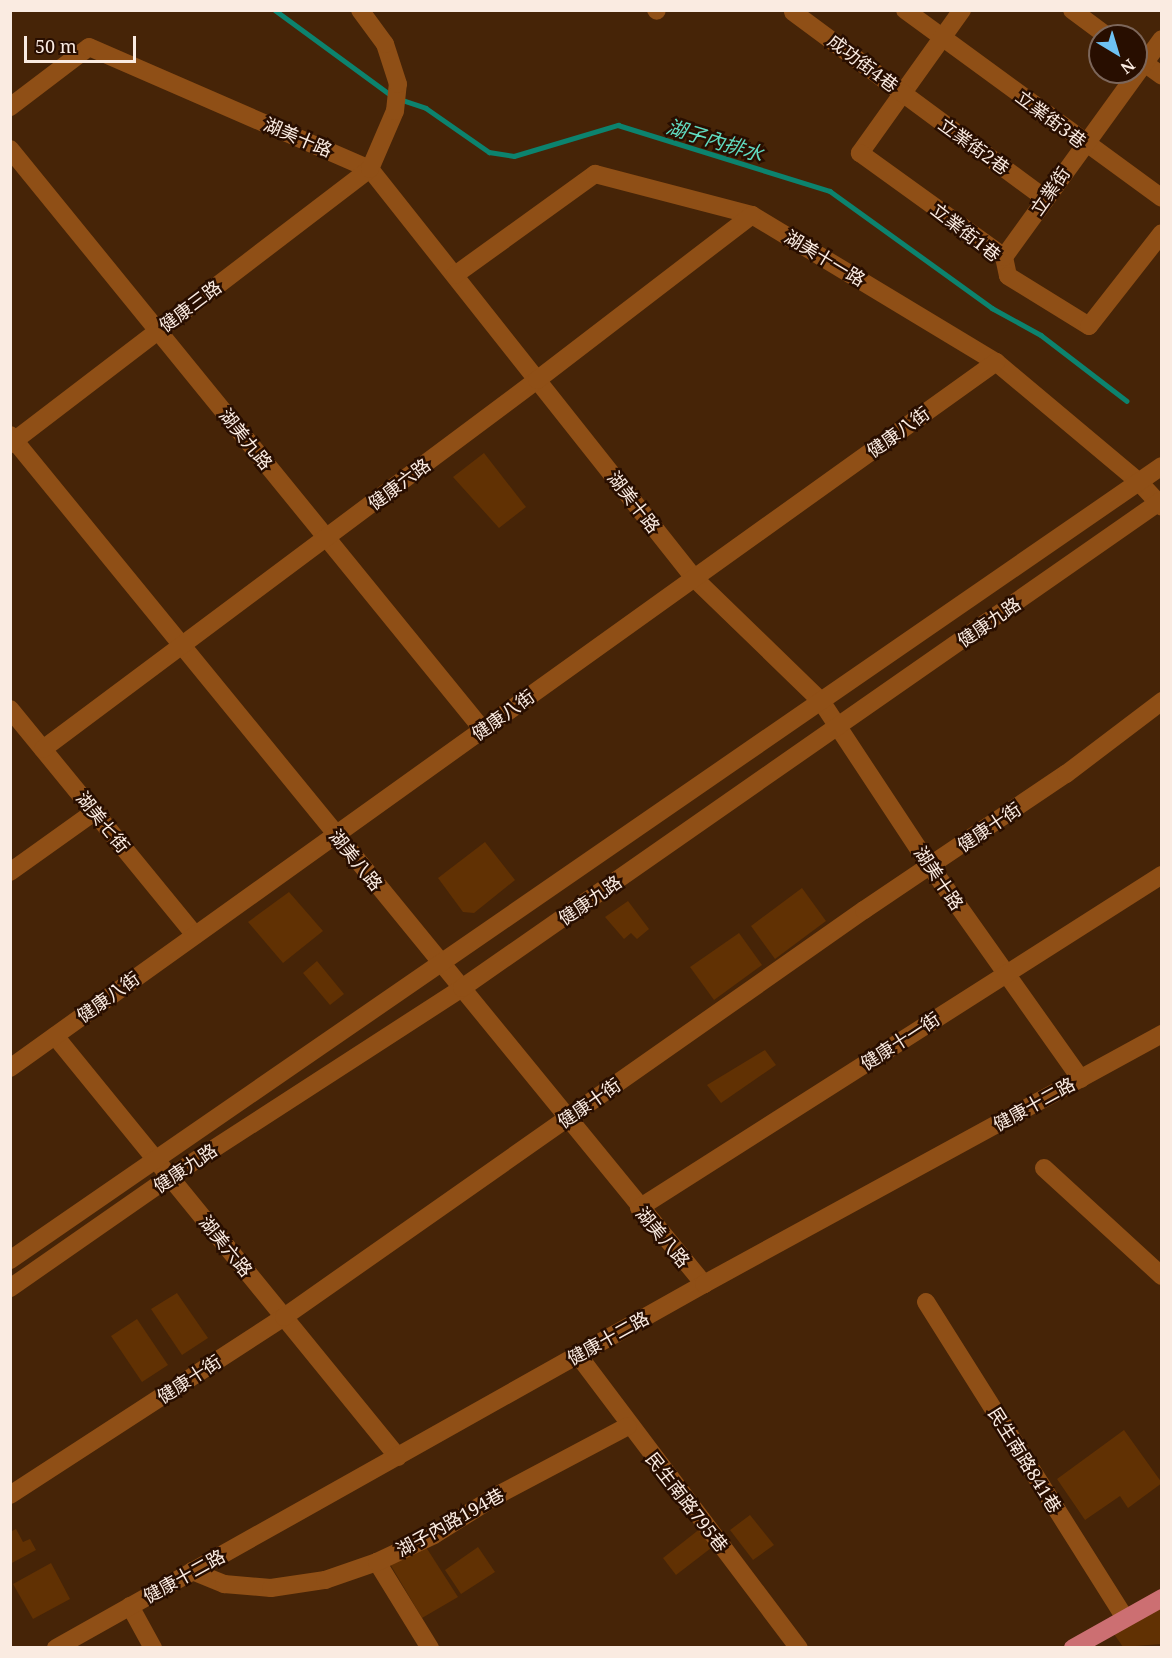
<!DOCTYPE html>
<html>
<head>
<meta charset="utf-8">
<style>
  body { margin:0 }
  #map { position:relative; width:1172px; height:1658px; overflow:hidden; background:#462407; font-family:"Noto Serif","Noto Sans TC",serif }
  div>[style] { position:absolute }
  .stream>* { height:4.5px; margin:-2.25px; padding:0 2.25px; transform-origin:2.25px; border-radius:2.25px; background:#0c836e }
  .building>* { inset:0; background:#613103 }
  .minor>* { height:18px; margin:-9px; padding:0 9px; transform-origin:9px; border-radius:9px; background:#8f4f16 }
  .major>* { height:18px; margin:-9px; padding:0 9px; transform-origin:9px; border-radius:9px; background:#cc6f72 }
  span { translate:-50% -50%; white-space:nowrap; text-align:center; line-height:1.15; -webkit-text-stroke:5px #280e00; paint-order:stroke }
  .street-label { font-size:18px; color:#faebe1 }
  .water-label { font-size:20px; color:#61dbc0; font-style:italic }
  .frame { position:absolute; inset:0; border:12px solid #faebe1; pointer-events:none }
  .north { position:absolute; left:1088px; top:24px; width:60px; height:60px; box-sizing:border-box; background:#280e00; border:2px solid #7c665a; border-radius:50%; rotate:142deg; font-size:16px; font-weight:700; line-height:24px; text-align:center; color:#faebe1 }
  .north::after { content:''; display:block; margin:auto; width:21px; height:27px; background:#6ec2f3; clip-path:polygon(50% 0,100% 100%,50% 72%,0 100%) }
  .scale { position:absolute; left:24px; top:36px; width:112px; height:27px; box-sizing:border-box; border:3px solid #faebe1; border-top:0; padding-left:8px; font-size:18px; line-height:21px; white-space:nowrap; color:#faebe1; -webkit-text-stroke:4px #280e00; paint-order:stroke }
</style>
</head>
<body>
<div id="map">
  <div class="stream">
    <div style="left:275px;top:10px;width:145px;rotate:36.3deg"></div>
    <div style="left:399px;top:99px;width:28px;rotate:18deg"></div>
    <div style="left:426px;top:108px;width:77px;rotate:34.9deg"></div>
    <div style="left:489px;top:152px;width:25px;rotate:9deg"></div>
    <div style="left:514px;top:156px;width:109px;rotate:-16.6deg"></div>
    <div style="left:618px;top:125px;width:222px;rotate:17.3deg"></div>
    <div style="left:830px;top:191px;width:200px;rotate:35.8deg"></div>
    <div style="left:992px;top:308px;width:56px;rotate:28.9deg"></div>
    <div style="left:1041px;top:335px;width:108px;rotate:37.5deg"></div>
  </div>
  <div class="building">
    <div style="clip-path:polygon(484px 453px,526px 507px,499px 528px,453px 477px)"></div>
    <div style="clip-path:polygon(485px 842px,515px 880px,474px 913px,463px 912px,438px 878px)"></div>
    <div style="clip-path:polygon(802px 888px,826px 921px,775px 959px,751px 926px)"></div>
    <div style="clip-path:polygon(289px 892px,323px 931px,283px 963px,248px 922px)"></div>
    <div style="clip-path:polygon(628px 901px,649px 929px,637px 939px,631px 933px,624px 939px,605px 917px)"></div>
    <div style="clip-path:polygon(739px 933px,762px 965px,714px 1000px,690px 967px)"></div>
    <div style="clip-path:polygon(317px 961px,344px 994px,330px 1005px,303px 973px)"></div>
    <div style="clip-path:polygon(765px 1050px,776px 1065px,721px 1103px,707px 1085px)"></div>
    <div style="clip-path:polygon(177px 1293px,208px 1338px,182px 1355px,151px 1309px)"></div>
    <div style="clip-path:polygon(137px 1319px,168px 1365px,142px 1382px,111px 1336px)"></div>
    <div style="clip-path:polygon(1124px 1430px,1162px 1483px,1128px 1508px,1120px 1496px,1085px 1520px,1057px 1479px)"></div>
    <div style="clip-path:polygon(750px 1515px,774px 1545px,753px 1560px,730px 1530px)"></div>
    <div style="clip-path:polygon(701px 1528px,715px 1545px,676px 1575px,663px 1558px)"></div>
    <div style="clip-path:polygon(16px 1529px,23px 1542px,30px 1539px,36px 1550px,10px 1564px,10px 1532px)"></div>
    <div style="clip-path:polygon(424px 1544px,458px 1597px,422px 1618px,390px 1564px)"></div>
    <div style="clip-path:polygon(478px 1547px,495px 1572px,461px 1594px,445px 1570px)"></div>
    <div style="clip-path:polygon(51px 1563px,70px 1599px,33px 1619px,13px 1584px)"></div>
    <div style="clip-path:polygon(1160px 1608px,1161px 1644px,1123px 1647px,1114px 1634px)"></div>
  </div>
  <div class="minor">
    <div style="left:656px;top:10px;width:1px;rotate:45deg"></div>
    <div style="left:905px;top:10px;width:318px;rotate:36.2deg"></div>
    <div style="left:962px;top:10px;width:176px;rotate:125.5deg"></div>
    <div style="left:860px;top:153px;width:178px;rotate:35.8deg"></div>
    <div style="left:1004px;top:257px;width:19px;rotate:78deg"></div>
    <div style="left:1008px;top:276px;width:95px;rotate:31.7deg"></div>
    <div style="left:1089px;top:326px;width:118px;rotate:-51.9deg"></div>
    <div style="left:1072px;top:10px;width:44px;rotate:36.6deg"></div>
    <div style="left:793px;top:12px;width:312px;rotate:36.5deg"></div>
    <div style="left:1136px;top:57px;width:32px;rotate:36deg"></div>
    <div style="left:10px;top:107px;width:99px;rotate:-37.2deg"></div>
    <div style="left:89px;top:47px;width:306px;rotate:23.5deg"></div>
    <div style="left:370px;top:169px;width:522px;rotate:51.61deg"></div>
    <div style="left:694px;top:578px;width:177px;rotate:44.1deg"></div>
    <div style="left:821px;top:701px;width:198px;rotate:56.6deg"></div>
    <div style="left:930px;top:866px;width:261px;rotate:54.7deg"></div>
    <div style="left:10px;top:149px;width:749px;rotate:50.85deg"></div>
    <div style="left:1004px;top:257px;width:269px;rotate:-54.1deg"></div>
    <div style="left:455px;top:275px;width:173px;rotate:-35.8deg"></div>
    <div style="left:595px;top:174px;width:162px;rotate:14.6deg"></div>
    <div style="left:752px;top:215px;width:285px;rotate:31.1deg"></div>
    <div style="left:996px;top:362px;width:187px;rotate:40deg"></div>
    <div style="left:1139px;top:482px;width:34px;rotate:47deg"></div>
    <div style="left:10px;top:435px;width:1097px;rotate:50.74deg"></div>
    <div style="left:10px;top:444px;width:453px;rotate:-37.4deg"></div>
    <div style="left:370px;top:169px;width:63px;rotate:-66.7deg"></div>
    <div style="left:395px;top:111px;width:27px;rotate:-84deg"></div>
    <div style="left:398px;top:84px;width:42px;rotate:-108deg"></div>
    <div style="left:385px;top:44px;width:42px;rotate:-126.3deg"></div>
    <div style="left:10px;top:709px;width:292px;rotate:50.7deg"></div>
    <div style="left:43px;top:749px;width:617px;rotate:-36.76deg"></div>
    <div style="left:537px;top:380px;width:271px;rotate:-37.5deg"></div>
    <div style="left:10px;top:872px;width:103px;rotate:-35.5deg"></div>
    <div style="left:55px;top:1036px;width:543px;rotate:50.83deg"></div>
    <div style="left:10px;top:1068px;width:1213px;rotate:-35.6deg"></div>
    <div style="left:1044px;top:1168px;width:160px;rotate:42.5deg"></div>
    <div style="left:639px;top:1208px;width:620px;rotate:-32.49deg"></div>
    <div style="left:10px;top:1260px;width:1399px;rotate:-34.58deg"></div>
    <div style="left:10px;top:1288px;width:195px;rotate:-34.8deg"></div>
    <div style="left:170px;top:1177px;width:348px;rotate:-32.9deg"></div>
    <div style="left:462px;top:988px;width:853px;rotate:-34.88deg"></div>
    <div style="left:926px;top:1302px;width:373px;rotate:57.8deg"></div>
    <div style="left:578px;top:1355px;width:367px;rotate:53deg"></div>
    <div style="left:10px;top:1495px;width:327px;rotate:-33deg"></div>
    <div style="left:284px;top:1317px;width:709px;rotate:-35.06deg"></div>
    <div style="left:864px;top:910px;width:244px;rotate:-34deg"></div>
    <div style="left:1066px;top:774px;width:121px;rotate:-37.2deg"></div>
    <div style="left:377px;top:1562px;width:101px;rotate:58.4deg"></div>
    <div style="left:192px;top:1571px;width:35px;rotate:22deg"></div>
    <div style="left:224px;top:1584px;width:47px;rotate:4.9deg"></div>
    <div style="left:271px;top:1588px;width:55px;rotate:-8.4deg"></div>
    <div style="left:325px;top:1580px;width:55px;rotate:-19.1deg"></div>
    <div style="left:377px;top:1562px;width:63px;rotate:-25.3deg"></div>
    <div style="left:434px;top:1535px;width:73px;rotate:-32.2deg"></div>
    <div style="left:496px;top:1496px;width:149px;rotate:-27.9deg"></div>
    <div style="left:130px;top:1606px;width:48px;rotate:61.3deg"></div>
    <div style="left:56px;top:1648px;width:743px;rotate:-29.32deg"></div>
    <div style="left:704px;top:1284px;width:522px;rotate:-28.63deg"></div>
  </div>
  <div class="major">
    <div style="left:1073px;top:1648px;width:102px;rotate:-29.3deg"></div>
  </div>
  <div class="street-label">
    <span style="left:863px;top:63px;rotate:37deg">成功街4巷</span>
    <span style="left:1051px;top:119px;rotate:37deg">立業街3巷</span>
    <span style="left:298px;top:137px;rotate:23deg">湖美十路</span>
    <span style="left:974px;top:146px;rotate:36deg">立業街2巷</span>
    <span style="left:1050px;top:191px;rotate:-55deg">立業街</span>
    <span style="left:966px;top:232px;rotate:38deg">立業街1巷</span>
    <span style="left:825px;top:258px;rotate:31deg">湖美十一路</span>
    <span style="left:190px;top:306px;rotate:-37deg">健康三路</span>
    <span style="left:898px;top:432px;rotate:-36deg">健康八街</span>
    <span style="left:246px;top:439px;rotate:51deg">湖美九路</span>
    <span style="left:399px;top:484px;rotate:-37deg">健康六路</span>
    <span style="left:634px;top:502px;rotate:52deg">湖美十路</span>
    <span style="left:989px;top:622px;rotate:-35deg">健康九路</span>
    <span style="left:503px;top:715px;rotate:-36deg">健康八街</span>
    <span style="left:103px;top:822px;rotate:51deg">湖美七街</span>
    <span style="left:989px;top:827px;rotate:-34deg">健康十街</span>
    <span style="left:356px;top:860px;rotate:51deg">湖美八路</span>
    <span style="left:939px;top:878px;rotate:56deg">湖美十路</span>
    <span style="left:590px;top:900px;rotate:-35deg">健康九路</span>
    <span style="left:108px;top:997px;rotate:-36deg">健康八街</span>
    <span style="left:900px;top:1041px;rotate:-33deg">健康十一街</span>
    <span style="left:589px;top:1103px;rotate:-35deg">健康十街</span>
    <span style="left:1034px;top:1104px;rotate:-29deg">健康十二路</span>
    <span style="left:185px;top:1168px;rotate:-34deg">健康九路</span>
    <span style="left:663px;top:1237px;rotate:50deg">湖美八路</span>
    <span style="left:226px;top:1246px;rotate:51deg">湖美六路</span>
    <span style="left:608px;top:1338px;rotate:-29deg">健康十二路</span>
    <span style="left:189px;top:1379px;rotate:-33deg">健康十街</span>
    <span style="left:1025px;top:1460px;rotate:58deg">民生南路841巷</span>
    <span style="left:687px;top:1502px;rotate:52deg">民生南路795巷</span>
    <span style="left:450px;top:1522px;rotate:-29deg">湖子內路194巷</span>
    <span style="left:184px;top:1576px;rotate:-29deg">健康十二路</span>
  </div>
  <div class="water-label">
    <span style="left:715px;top:140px;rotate:17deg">湖子內排水</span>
  </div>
  <div class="frame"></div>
  <div class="north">N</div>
  <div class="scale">50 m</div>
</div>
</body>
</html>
